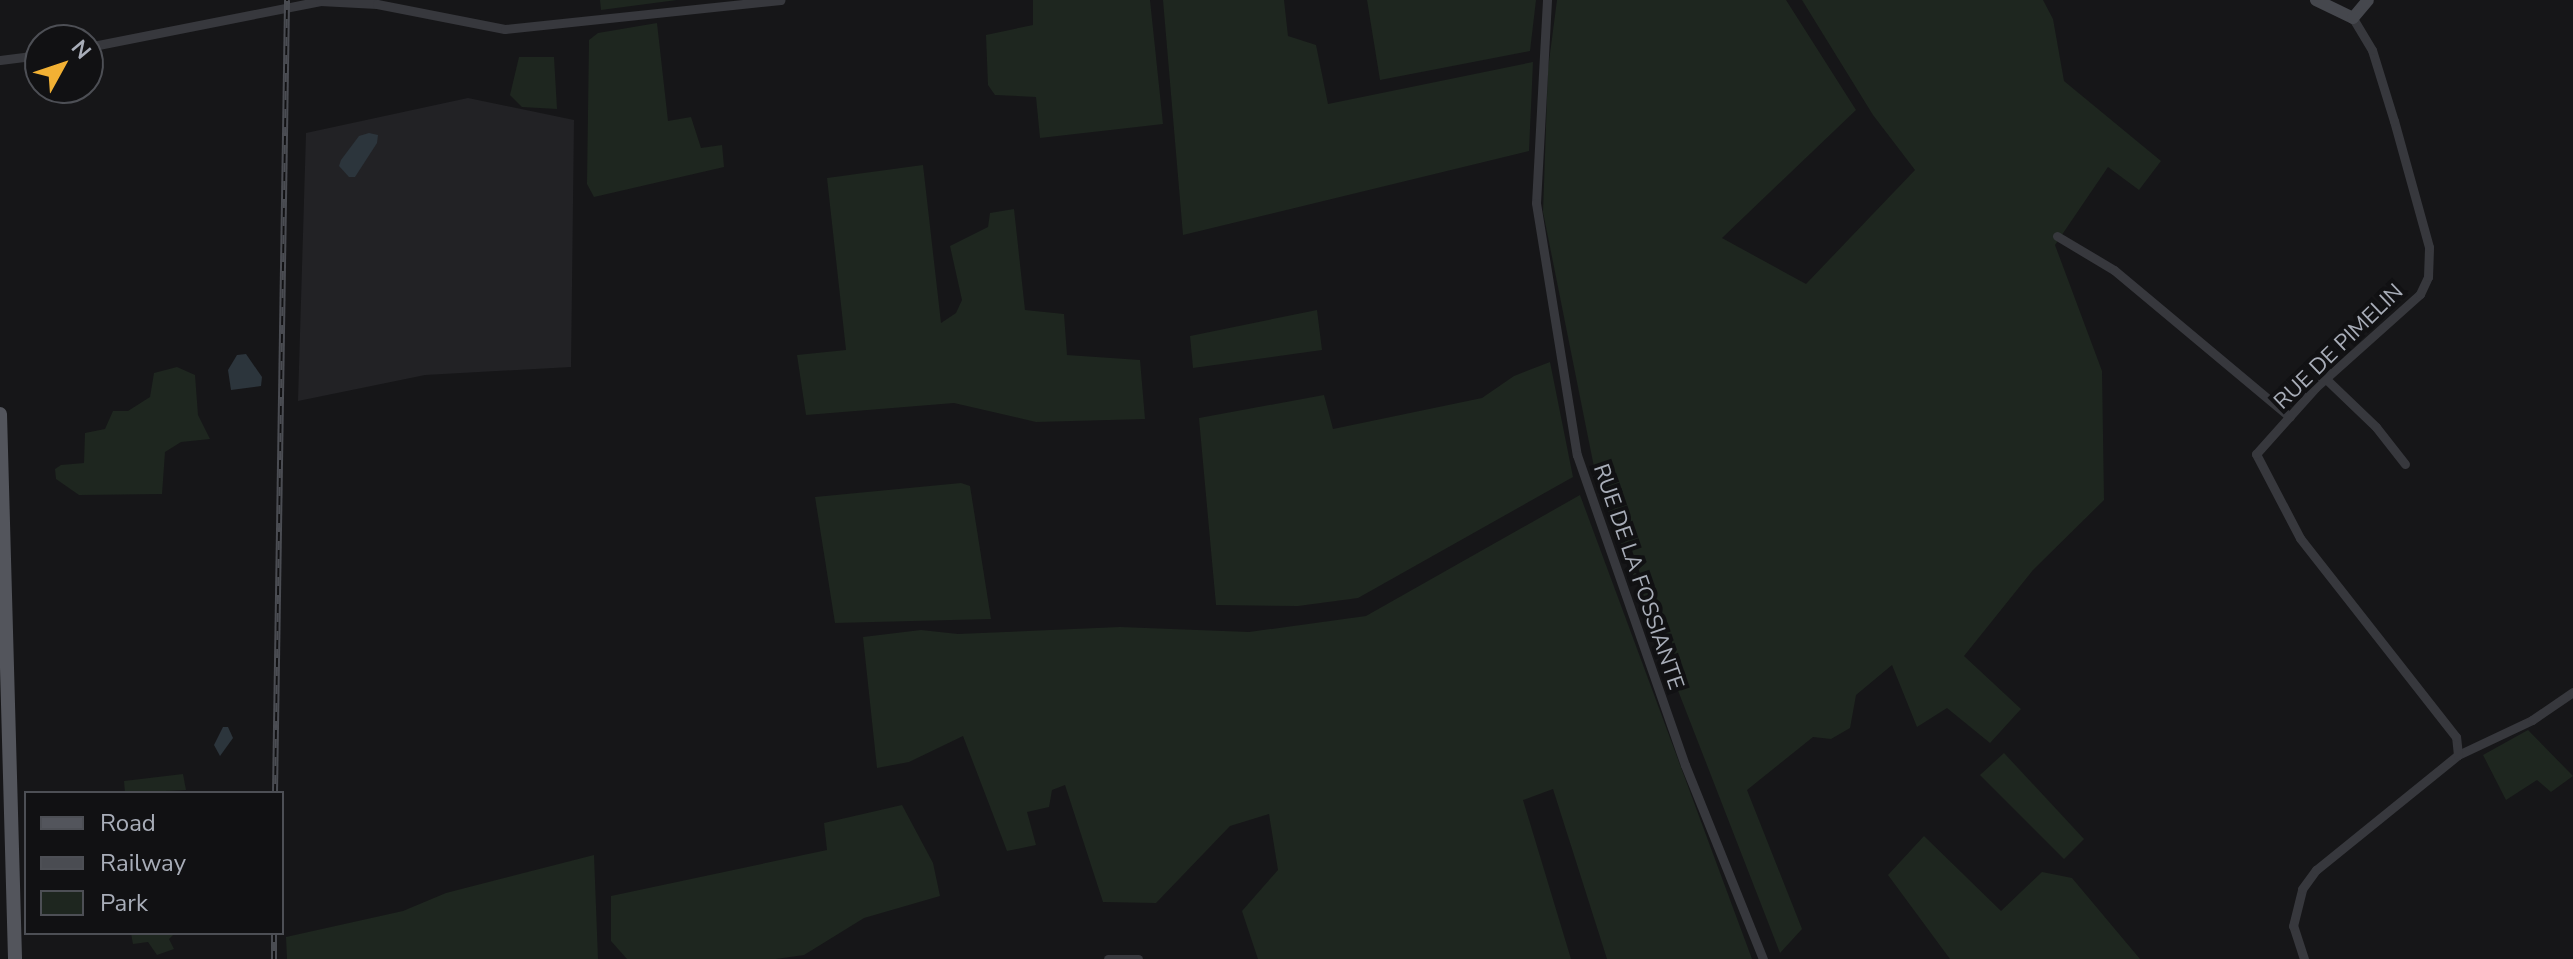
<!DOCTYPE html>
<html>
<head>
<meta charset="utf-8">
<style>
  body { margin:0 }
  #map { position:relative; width:2573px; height:959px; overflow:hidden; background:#161618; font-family:"Nunito Sans",sans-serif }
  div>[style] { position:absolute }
  .built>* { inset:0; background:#222225 }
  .green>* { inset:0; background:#1e261f }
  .water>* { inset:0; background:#2c353c }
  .minor>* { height:9px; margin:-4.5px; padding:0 4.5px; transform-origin:4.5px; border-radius:4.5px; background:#37383d }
  .secondary>* { height:12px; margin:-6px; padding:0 6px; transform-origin:6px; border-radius:6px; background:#45474d }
  .primary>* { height:14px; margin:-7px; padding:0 7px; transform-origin:7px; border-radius:7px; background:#53555c }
  .rail>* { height:6px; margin-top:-3px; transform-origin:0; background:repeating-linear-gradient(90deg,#111113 0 9px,#4a4c52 0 18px); box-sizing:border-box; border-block:2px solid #4a4c52 }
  span { translate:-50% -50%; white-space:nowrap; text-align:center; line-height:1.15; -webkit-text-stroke:8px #111113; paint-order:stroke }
  .street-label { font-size:22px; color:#a8adb8 }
  .legend { position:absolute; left:24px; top:791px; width:260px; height:144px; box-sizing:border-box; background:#111113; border:2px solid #4d4f55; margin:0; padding:10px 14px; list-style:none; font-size:24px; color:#a8adb8 }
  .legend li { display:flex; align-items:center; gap:16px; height:40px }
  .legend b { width:40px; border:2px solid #4d4f55 }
  .north { position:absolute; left:24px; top:24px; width:80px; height:80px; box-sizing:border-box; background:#111113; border:2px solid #4d4f55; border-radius:50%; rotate:50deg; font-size:22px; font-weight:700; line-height:32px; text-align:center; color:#a8adb8 }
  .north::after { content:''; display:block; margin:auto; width:28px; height:36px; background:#f2b134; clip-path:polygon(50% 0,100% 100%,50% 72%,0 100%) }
</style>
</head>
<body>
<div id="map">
  <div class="built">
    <div style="clip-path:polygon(468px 98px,574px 120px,571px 367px,425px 375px,298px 401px,306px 133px)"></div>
  </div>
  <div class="green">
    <div style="clip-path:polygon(600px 0,677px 0,601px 10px)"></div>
    <div style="clip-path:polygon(1033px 0,1150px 0,1163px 124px,1040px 138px,1036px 97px,995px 95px,988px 85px,986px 35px,1033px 25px)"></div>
    <div style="clip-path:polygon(1163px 0,1284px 0,1288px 36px,1316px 45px,1328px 104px,1533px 62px,1529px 151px,1183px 235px)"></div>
    <div style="clip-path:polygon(1367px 0,1536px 0,1530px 51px,1380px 80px)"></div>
    <div style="clip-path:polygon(1557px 0,1786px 0,1856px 110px,1722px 238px,1806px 284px,1915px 170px,1873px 115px,1802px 0,2043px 0,2053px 19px,2064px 81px,2161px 161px,2139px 190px,2108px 167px,2055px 245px,2102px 371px,2104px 500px,2033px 570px,1964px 656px,2021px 709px,1990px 743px,1947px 708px,1917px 727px,1892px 665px,1856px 695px,1850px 728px,1831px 739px,1813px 737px,1747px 790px,1802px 929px,1780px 953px,1597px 482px,1543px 212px,1548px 69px)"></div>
    <div style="clip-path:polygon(657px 23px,668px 121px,691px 117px,701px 148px,722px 145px,724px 167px,594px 197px,587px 184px,589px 40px,598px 33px)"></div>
    <div style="clip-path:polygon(519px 57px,554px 57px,557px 109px,522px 107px,510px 95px)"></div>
    <div style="clip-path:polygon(923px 165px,941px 323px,956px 313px,962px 300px,950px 246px,988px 227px,990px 213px,1014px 209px,1025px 310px,1064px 314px,1067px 355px,1140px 360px,1145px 419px,1036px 422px,954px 403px,806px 415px,797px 355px,846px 350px,827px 178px)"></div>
    <div style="clip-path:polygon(1317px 310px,1322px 350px,1193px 368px,1190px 336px)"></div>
    <div style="clip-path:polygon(1550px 362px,1573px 477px,1358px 598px,1298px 606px,1216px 605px,1199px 418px,1324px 395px,1333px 429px,1482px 398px,1514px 376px)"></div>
    <div style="clip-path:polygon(177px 367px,195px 375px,198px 415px,210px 439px,181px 442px,165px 452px,162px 494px,79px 495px,56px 479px,55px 469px,61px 465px,84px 463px,85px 433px,105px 429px,113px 411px,128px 411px,150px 397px,154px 373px)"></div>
    <div style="clip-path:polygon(961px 483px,970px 486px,991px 619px,835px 623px,815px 497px)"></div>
    <div style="clip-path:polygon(1580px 495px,1752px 959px,1607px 959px,1553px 789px,1523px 800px,1571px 959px,1258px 959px,1242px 911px,1278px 870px,1269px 814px,1230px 826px,1156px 903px,1103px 902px,1065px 785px,1052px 790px,1049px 807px,1027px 812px,1036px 845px,1007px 851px,963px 736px,909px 762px,877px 768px,863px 637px,921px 630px,958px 634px,1120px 627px,1249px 632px,1366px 616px)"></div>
    <div style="clip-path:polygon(2528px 730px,2573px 776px,2551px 792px,2537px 780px,2506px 800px,2483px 755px)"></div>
    <div style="clip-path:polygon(2004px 753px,2084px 839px,2064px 859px,1980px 775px)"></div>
    <div style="clip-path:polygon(183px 774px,186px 790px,125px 793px,124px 781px)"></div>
    <div style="clip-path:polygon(902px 805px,933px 863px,940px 896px,864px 918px,804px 955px,776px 959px,627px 959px,611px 941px,611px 896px,827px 850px,824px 823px)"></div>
    <div style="clip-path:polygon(1924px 836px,2001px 911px,2042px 872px,2072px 878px,2140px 959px,1950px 959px,1888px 875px)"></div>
    <div style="clip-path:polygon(594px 855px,598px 959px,287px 959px,286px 937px,403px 911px,446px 893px)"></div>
    <div style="clip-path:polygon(131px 933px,175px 933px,169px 939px,174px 949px,157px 955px,148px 942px,133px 944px)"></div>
  </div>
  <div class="water">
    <div style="clip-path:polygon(369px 133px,378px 135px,377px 143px,355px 177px,349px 177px,339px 166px,341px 160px,359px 136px)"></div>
    <div style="clip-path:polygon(246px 354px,262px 377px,261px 386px,231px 390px,228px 370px,237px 355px)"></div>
    <div style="clip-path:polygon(223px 727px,228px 727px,233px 738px,220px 756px,214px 745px)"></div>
  </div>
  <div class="minor">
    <div style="left:1547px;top:0;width:203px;rotate:93.1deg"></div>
    <div style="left:1536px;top:203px;width:255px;rotate:80.8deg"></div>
    <div style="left:1577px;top:455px;width:328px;rotate:70.8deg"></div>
    <div style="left:1685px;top:765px;width:209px;rotate:68.1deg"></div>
    <div style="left:88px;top:47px;width:237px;rotate:-11.2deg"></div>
    <div style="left:320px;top:1px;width:57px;rotate:3deg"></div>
    <div style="left:377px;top:4px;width:130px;rotate:11.1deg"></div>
    <div style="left:505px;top:29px;width:277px;rotate:-6deg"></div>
    <div style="left:0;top:60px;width:40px;rotate:-7.1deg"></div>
    <div style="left:2057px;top:236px;width:66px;rotate:30.8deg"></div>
    <div style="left:2114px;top:270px;width:229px;rotate:39.9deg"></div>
    <div style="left:2326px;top:379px;width:69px;rotate:43.8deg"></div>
    <div style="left:2376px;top:427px;width:47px;rotate:51.9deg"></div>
    <div style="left:2458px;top:755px;width:82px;rotate:-25.3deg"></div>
    <div style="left:2532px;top:720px;width:50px;rotate:-34.3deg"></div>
    <div style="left:1108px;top:959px;width:30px"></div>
    <div style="left:2304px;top:959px;width:35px;rotate:-108deg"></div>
    <div style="left:2293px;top:926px;width:38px;rotate:-76deg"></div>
    <div style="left:2302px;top:889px;width:24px;rotate:-54deg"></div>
    <div style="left:2316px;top:870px;width:183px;rotate:-39deg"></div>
    <div style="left:2458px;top:755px;width:18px;rotate:-96deg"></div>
    <div style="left:2456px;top:737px;width:253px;rotate:-128.1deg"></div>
    <div style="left:2300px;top:538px;width:95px;rotate:-117.6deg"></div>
    <div style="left:2256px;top:454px;width:89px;rotate:-48.2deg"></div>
    <div style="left:2315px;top:388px;width:141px;rotate:-41.8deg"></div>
    <div style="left:2420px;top:294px;width:19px;rotate:-65deg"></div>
    <div style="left:2428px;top:277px;width:30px;rotate:-88deg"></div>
    <div style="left:2429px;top:247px;width:131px;rotate:-105.5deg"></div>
    <div style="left:2394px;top:121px;width:74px;rotate:-107.2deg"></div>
    <div style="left:2372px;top:50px;width:37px;rotate:-121deg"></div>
  </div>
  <div class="secondary">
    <div style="left:2316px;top:0;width:41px;rotate:25.9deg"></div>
    <div style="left:2353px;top:18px;width:23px;rotate:-50deg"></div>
  </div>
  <div class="primary">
    <div style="left:0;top:414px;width:545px;rotate:88.42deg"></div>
  </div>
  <div class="rail">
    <div style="left:275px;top:793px;width:793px;rotate:-89.13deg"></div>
    <div style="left:274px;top:933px;width:26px;rotate:90deg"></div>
  </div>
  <div class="street-label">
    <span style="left:2339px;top:347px;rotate:-44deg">RUE DE PIMELIN</span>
    <span style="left:1638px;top:577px;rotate:71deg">RUE DE LA FOSSIANTE</span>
  </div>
  <ul class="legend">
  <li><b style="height:10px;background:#53555c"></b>Road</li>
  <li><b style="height:10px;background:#4a4c52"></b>Railway</li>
  <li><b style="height:22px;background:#1e261f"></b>Park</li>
  </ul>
  <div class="north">N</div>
</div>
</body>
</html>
